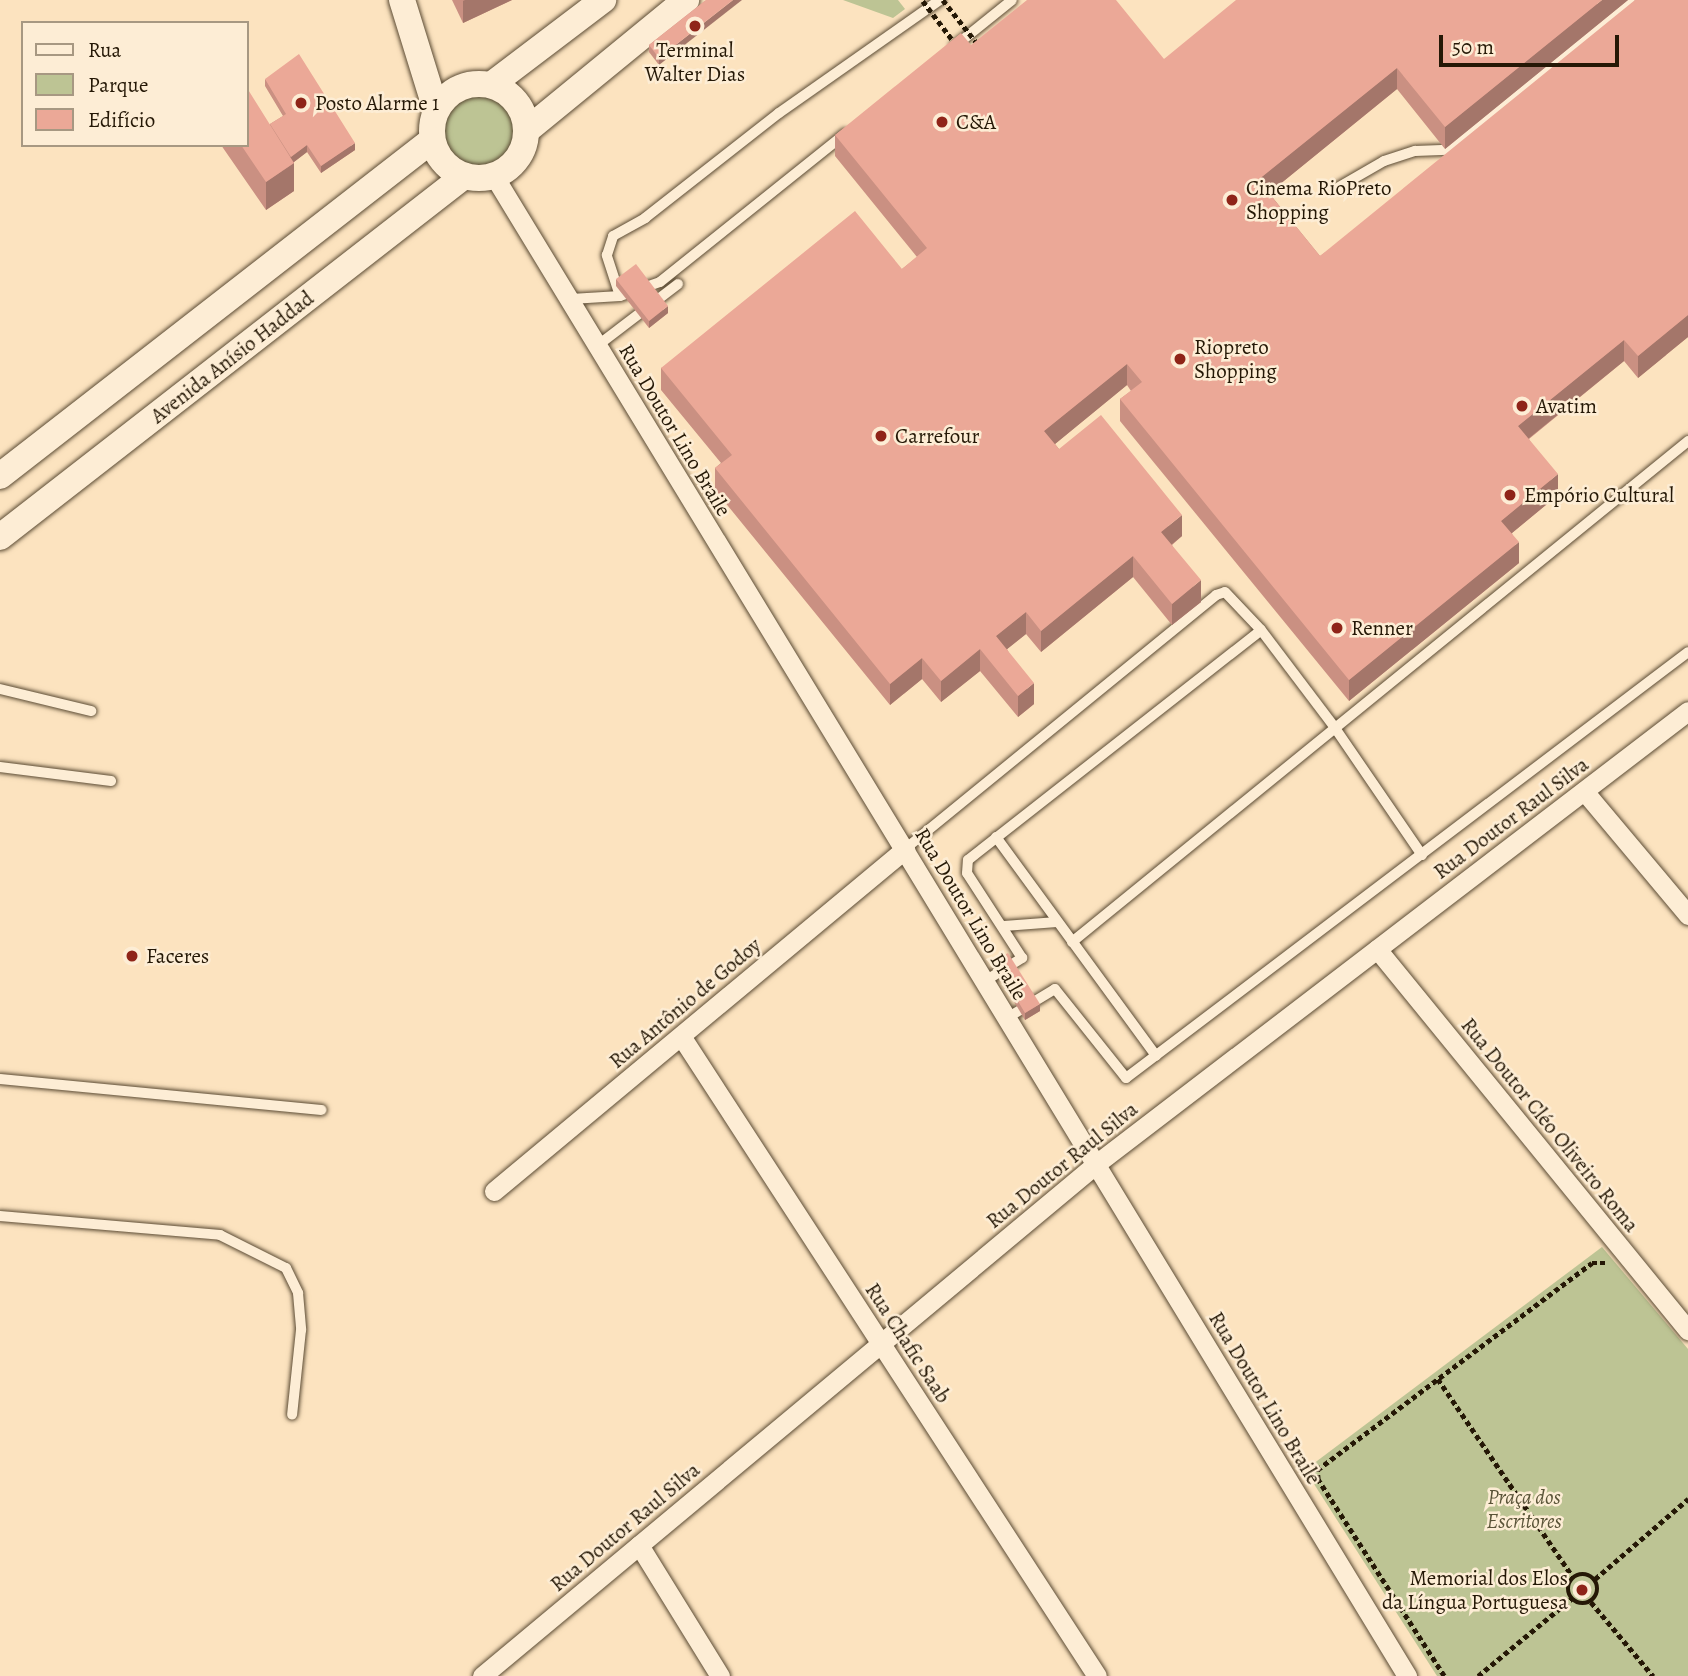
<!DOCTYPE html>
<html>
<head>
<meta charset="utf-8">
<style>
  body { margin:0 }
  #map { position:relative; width:1688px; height:1676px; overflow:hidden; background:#fce3bf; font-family:Alegreya,serif }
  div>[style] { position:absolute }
  .green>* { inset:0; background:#bdc494 }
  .round { border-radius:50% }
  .path>* { height:4.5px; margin-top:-2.25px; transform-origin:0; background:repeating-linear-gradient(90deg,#251806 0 5px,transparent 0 8.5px) }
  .path>.ring { margin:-2.25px; padding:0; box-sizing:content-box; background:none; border:4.5px solid #251806; border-radius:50% }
  .roads { filter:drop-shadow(0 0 2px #5b4b34) drop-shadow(0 0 2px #5b4b34) }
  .lane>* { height:10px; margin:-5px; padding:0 5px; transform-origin:5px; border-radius:5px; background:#fdedd5 }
  .street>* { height:19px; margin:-9.5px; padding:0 9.5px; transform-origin:9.5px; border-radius:9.5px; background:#fdedd5 }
  .secondary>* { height:26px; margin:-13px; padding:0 13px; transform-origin:13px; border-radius:13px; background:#fdedd5 }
  .secondary>.ring { margin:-13px; padding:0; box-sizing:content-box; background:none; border:26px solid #fdedd5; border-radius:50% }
  .path-bridge>* { height:4.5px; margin-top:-2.25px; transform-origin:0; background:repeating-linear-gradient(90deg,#251806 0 5px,transparent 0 8.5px) }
  .wall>* { inset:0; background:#ca9082 }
  .shaded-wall>* { inset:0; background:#a4766a }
  .building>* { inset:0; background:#eba897 }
  .dots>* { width:19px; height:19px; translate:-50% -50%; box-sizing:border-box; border:4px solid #fdedd5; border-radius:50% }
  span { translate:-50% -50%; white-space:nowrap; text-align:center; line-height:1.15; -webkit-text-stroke:5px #fdedd5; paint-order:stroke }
  .poi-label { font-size:21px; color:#251806 }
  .left { translate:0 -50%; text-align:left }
  .right { translate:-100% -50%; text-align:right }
  .street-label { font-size:21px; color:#251806 }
  .park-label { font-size:21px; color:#5a5438; font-style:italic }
  .legend { position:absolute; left:21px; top:21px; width:228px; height:126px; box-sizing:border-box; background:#fdedd5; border:2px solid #a79882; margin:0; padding:9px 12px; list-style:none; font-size:21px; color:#251806 }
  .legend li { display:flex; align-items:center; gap:14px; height:35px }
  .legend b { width:35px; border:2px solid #a79882 }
  .scale { position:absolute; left:1439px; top:35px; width:180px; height:32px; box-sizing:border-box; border:4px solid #251806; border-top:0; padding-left:9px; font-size:21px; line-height:24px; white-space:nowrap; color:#251806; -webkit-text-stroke:5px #fdedd5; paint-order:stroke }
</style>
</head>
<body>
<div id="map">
  <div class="green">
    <div style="clip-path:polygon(843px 0,898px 0,905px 9px,893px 18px)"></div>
    <div class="round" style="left:442px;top:95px;width:74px;height:74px"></div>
    <div style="clip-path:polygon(1602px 1247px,1688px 1349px,1688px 1676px,1437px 1676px,1305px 1470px)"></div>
  </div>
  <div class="path">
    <div style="left:1438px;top:1379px;width:240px;rotate:55.7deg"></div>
    <div class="ring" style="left:1568px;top:1574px;width:25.5px;height:25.5px"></div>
    <div style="left:1595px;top:1579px;width:123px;rotate:-40.7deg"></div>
    <div style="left:1591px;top:1602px;width:97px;rotate:50deg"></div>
    <div style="left:1444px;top:1676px;width:233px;rotate:-122.7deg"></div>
    <div style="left:1318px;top:1480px;width:10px;rotate:-96deg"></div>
    <div style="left:1317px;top:1470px;width:344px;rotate:-37deg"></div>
    <div style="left:1592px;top:1263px;width:15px"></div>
    <div style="left:1478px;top:1676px;width:121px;rotate:-39.6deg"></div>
  </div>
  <div class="roads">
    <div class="lane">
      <div style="left:955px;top:46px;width:73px;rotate:-38.9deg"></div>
      <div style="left:1339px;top:187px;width:52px;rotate:-30deg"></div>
      <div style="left:1384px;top:161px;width:33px;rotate:-18deg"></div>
      <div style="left:1415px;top:151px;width:33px;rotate:-2deg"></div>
      <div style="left:1448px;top:150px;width:236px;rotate:-39.5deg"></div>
      <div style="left:619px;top:293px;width:40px;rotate:-108deg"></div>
      <div style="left:607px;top:255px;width:20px;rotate:-72deg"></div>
      <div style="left:613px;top:236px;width:37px;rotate:-29deg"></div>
      <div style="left:645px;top:218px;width:170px;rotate:-38.1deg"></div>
      <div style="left:779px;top:113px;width:197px;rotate:-35.1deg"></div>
      <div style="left:571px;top:299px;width:49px;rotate:-3.5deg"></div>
      <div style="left:620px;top:296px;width:42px;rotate:-19.3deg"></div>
      <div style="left:660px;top:282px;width:237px;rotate:-38.7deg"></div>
      <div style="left:597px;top:346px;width:102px;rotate:-37.4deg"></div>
      <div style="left:0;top:689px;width:94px;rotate:13.6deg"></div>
      <div style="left:0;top:767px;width:112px;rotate:7.2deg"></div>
      <div style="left:996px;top:837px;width:271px;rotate:53.8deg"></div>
      <div style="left:905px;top:849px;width:402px;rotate:-39.2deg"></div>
      <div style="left:1216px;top:595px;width:9px;rotate:-18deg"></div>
      <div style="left:1225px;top:592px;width:52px;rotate:46.5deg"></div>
      <div style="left:1261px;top:630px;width:123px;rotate:52.9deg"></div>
      <div style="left:1335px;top:728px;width:154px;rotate:55.6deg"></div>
      <div style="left:1004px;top:926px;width:53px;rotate:-4.3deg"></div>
      <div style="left:1072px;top:942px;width:794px;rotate:-39.12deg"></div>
      <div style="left:985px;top:981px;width:44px;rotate:-31.9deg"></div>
      <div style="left:1022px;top:958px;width:101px;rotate:-122.9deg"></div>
      <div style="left:967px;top:873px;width:13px;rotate:-86deg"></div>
      <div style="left:968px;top:860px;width:372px;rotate:-38.1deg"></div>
      <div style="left:1007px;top:1018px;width:56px;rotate:-31.1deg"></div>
      <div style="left:1055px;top:989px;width:114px;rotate:51.4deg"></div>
      <div style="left:1126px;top:1078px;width:705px;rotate:-37.16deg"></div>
      <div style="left:0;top:1079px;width:323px;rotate:5.5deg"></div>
      <div style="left:0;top:1216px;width:221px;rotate:4.9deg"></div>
      <div style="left:220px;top:1235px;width:74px;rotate:26.6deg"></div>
      <div style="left:286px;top:1268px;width:28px;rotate:64deg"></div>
      <div style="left:298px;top:1293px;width:37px;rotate:85deg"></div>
      <div style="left:301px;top:1330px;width:85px;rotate:96deg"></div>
    </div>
    <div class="street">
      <div style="left:494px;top:176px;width:1756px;rotate:58.67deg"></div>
      <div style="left:1584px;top:791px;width:162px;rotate:50deg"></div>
      <div style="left:1377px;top:949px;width:492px;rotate:50.8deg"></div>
      <div style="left:681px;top:1036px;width:763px;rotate:56.98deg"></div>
      <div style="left:494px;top:1191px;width:535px;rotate:-39.76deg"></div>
      <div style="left:639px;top:1545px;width:154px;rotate:58.3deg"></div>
      <div style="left:482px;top:1676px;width:799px;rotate:-39.82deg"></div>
      <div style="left:1096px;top:1164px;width:745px;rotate:-37.42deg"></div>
    </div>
    <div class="secondary">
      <div style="left:402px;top:0;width:115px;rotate:72.8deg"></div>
      <div class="ring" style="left:432px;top:84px;width:68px;height:68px"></div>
      <div style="left:491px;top:85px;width:141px;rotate:-37.2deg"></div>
      <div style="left:526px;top:131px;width:207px;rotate:-39.3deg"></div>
      <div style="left:0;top:476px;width:547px;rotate:-37.87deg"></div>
      <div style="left:0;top:537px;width:588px;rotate:-37.88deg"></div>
    </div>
  </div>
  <div class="path-bridge">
    <div style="left:943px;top:0;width:53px;rotate:51.8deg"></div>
    <div style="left:923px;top:1px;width:51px;rotate:52.9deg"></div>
  </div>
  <div class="wall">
    <div style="clip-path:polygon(452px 0,512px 0,463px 23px)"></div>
    <div style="clip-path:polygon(706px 0,659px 65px,649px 52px,649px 45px)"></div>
    <div style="clip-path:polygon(1628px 0,1445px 149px,1397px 89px,1269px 193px,1320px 256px,1688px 0,1688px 337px,1638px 378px,1624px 361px,1529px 439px,1558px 495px,1512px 533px,1519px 563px,1349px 701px,1120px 421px,1120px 399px,1131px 391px,1127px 385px,1055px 444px,1059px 449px,1182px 536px,1172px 545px,1201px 602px,1172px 625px,1133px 577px,1041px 652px,1026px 634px,1007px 649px,1034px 704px,1018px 717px,980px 671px,941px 702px,922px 679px,890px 705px,715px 490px,715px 468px,721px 463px,661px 390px,661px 368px,902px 269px,917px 257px,835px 156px,835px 135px,971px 45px,1164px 59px)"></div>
    <div style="clip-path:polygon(265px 79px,355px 150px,321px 173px,307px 152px,294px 162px,294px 191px,266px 210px,221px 145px,247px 145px,270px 124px,283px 116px,265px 86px)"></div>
    <div style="clip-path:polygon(616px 279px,668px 313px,649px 328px,616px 286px)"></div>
    <div style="clip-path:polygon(994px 961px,1040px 1011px,1025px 1020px,994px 968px)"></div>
  </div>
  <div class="shaded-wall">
    <div style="clip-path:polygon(465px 0,512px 0,463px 23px,463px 1px)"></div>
    <div style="clip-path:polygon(733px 0,742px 0,659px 65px,659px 58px)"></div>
    <div style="clip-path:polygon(1602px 0,1628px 0,1445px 149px,1445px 127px)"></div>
    <div style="clip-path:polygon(1397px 68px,1397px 89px,1258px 202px,1258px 180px)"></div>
    <div style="clip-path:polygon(355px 143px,355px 150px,321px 173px,321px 166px)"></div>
    <div style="clip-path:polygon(307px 145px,307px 152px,282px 171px,282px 163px)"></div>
    <div style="clip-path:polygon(294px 163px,294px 191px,266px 210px,266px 182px)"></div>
    <div style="clip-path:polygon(668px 306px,668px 313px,649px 328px,649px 321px)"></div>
    <div style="clip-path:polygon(1688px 315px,1688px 337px,1638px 378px,1638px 356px)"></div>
    <div style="clip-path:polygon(1624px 340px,1624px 361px,1518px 447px,1518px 426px)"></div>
    <div style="clip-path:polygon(1127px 364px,1127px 385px,1044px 453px,1044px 431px)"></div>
    <div style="clip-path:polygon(1558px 474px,1558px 495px,1501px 542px,1501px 521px)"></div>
    <div style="clip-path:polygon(1182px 515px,1182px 536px,1161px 553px,1161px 532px)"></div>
    <div style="clip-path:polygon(1519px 542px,1519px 563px,1349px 701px,1349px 680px)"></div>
    <div style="clip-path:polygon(1133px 556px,1133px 577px,1041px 652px,1041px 631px)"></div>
    <div style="clip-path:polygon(1201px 580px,1201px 602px,1172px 625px,1172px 604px)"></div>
    <div style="clip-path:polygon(1026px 612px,1026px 634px,996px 658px,996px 636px)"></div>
    <div style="clip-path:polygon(980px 649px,980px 671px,941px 702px,941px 681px)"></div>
    <div style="clip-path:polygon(922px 658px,922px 679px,890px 705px,890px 684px)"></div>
    <div style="clip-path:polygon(1034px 683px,1034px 704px,1018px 717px,1018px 696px)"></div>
    <div style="clip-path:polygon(1040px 1004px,1040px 1011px,1025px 1020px,1025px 1013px)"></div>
  </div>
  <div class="building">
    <div style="clip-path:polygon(706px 0,733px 0,659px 58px,649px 45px)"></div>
    <div style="clip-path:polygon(1027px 0,1116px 0,1164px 59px,1236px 0,1602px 0,1445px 127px,1397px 68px,1258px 180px,1320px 256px,1635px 0,1688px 0,1688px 315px,1638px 356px,1624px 340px,1518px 426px,1558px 474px,1501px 521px,1519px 542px,1349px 680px,1120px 399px,1142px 382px,1127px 364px,1044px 431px,1059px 449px,1101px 415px,1182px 515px,1161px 532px,1201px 580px,1172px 604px,1133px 556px,1041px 631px,1026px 612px,996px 636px,1034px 683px,1018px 696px,980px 649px,941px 681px,922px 658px,890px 684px,715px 468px,732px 455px,661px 368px,855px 211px,902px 269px,927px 248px,835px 135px,961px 33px,971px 45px)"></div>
    <div style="clip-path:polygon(299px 54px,355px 143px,321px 166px,307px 145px,291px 157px,270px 124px,286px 114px,265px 79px)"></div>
    <div style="clip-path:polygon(247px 88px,294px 163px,266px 182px,241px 145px,247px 145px)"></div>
    <div style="clip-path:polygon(636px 264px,668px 306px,649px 321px,616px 279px)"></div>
    <div style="clip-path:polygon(1008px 953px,1040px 1004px,1025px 1013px,994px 961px)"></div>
  </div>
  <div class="dots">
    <div style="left:695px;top:26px;background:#8f2418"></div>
    <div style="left:301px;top:103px;background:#8f2418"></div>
    <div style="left:942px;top:122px;background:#8f2418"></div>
    <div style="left:1232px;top:200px;background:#8f2418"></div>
    <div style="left:1180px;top:359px;background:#8f2418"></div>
    <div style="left:1522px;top:406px;background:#8f2418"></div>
    <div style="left:881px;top:436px;background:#8f2418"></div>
    <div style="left:1510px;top:495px;background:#8f2418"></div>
    <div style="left:1337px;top:628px;background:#8f2418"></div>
    <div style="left:132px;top:956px;background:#8f2418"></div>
    <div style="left:1582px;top:1590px;background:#8f2418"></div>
  </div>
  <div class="poi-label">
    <span style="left:695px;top:62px">Terminal<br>Walter Dias</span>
    <span class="left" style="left:315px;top:103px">Posto Alarme 1</span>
    <span class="left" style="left:956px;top:122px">C&amp;A</span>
    <span class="left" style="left:1246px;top:200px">Cinema RioPreto<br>Shopping</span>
    <span class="left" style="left:1194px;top:359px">Riopreto<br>Shopping</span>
    <span class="left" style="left:1536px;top:406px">Avatim</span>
    <span class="left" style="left:895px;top:436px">Carrefour</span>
    <span class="left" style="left:1524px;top:495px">Empório Cultural</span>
    <span class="left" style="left:1351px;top:628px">Renner</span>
    <span class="left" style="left:146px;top:956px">Faceres</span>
    <span class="right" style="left:1568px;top:1590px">Memorial dos Elos<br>da Língua Portuguesa</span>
  </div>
  <div class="street-label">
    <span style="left:232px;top:357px;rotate:-38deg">Avenida Anísio Haddad</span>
    <span style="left:675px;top:430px;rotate:59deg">Rua Doutor Lino Braile</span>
    <span style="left:1511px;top:818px;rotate:-37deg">Rua Doutor Raul Silva</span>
    <span style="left:971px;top:914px;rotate:59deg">Rua Doutor Lino Braile</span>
    <span style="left:685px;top:1003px;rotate:-40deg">Rua Antônio de Godoy</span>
    <span style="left:1550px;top:1125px;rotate:51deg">Rua Doutor Cléo Oliveiro Roma</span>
    <span style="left:1062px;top:1165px;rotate:-39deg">Rua Doutor Raul Silva</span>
    <span style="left:908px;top:1343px;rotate:57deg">Rua Chafic Saab</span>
    <span style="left:1265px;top:1398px;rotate:59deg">Rua Doutor Lino Braile</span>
    <span style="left:625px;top:1527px;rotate:-40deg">Rua Doutor Raul Silva</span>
  </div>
  <div class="park-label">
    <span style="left:1524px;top:1509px">Praça dos<br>Escritores</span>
  </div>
  <ul class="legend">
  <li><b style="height:9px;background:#fdedd5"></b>Rua</li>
  <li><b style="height:19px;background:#bdc494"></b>Parque</li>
  <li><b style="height:19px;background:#eba897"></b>Edifício</li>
  </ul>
  <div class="scale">50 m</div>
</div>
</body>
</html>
